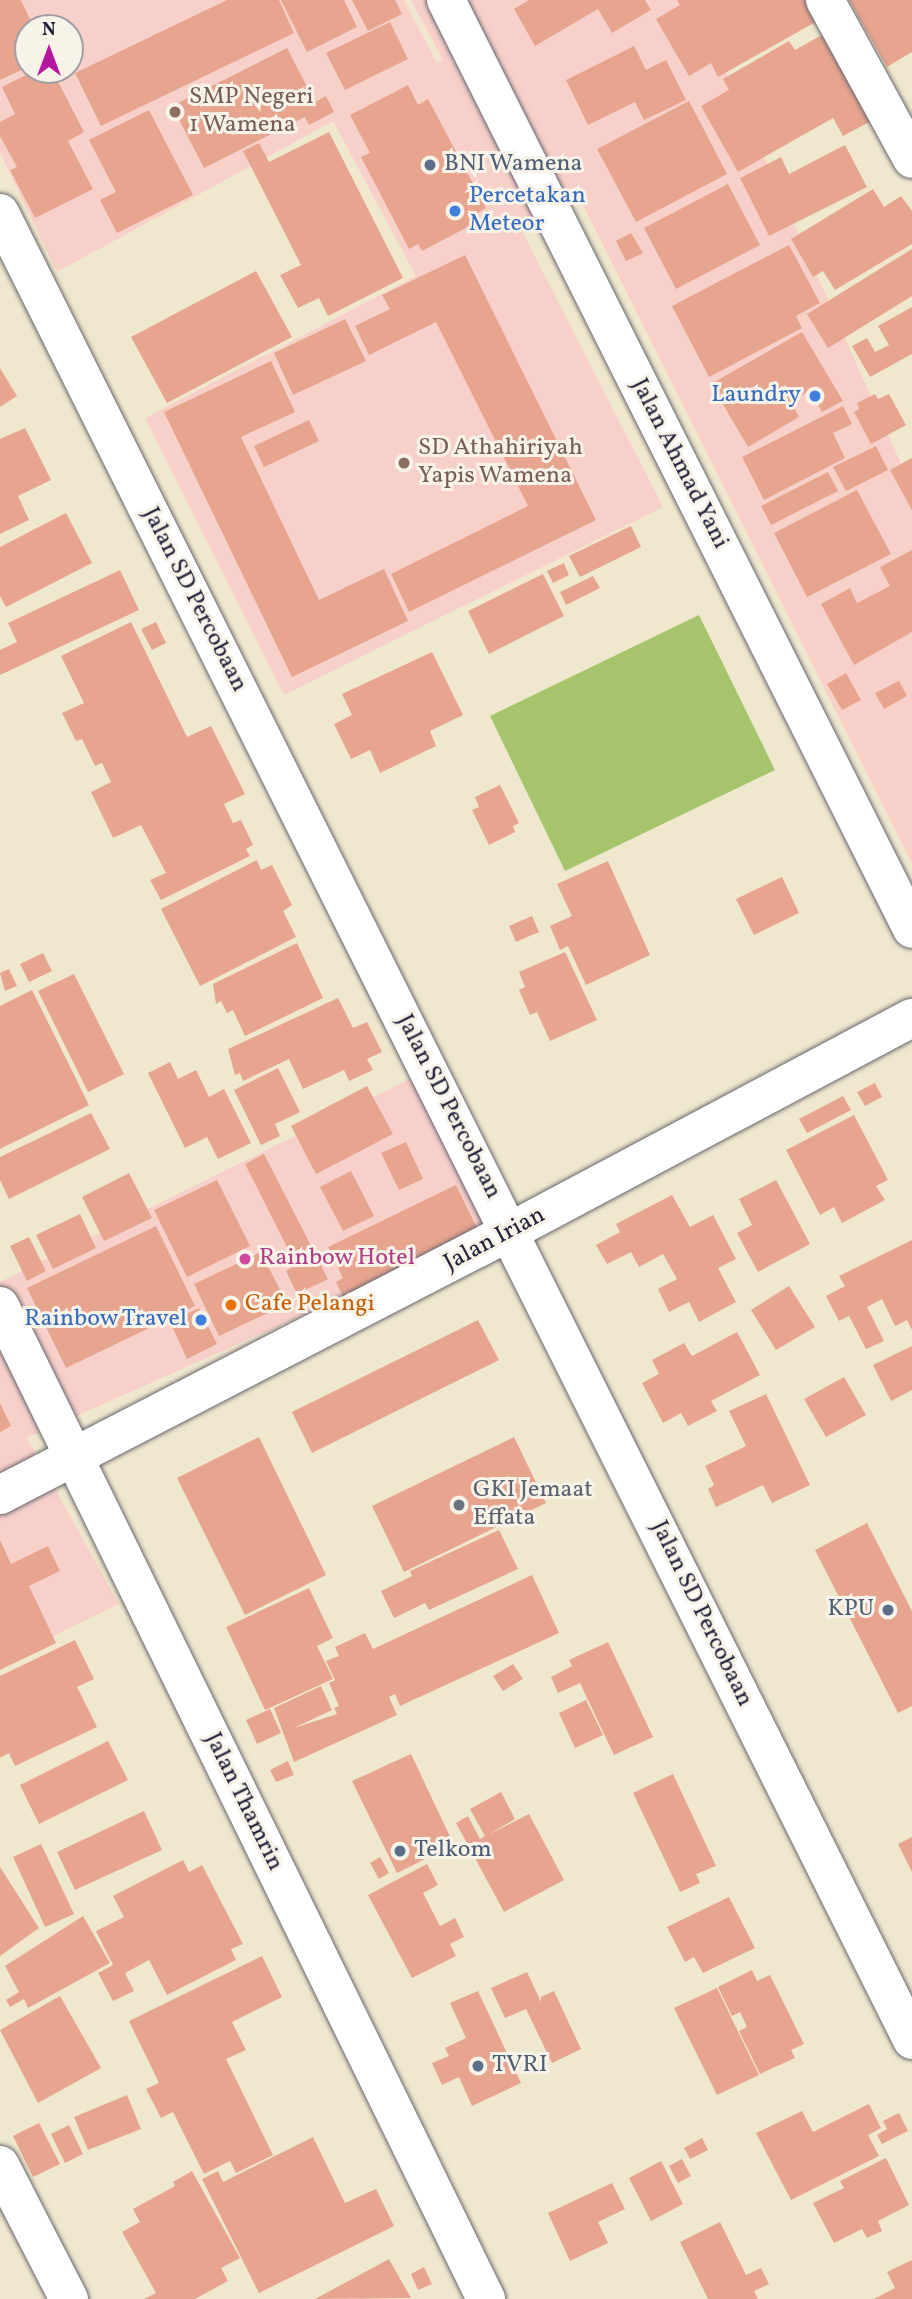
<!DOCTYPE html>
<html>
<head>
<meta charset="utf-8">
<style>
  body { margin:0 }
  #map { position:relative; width:912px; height:2299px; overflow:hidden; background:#f0e8ce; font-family:Vollkorn,serif }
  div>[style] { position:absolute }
  .built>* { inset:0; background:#f7d0ca }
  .green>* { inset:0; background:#a6c46c }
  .building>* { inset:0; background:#e7a590 }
  .roads { filter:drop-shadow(0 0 2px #6a676e) drop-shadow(0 0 2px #6a676e) }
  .minor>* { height:38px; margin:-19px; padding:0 19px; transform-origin:19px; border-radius:19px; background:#fff }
  .major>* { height:38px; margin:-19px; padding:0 19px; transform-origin:19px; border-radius:19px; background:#fff }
  .dots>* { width:19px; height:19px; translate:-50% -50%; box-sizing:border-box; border:4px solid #f7f3e8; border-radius:50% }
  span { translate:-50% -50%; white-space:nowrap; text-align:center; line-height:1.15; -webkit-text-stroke:6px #f7f3e8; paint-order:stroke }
  .education-label { font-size:24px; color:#785e54 }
  .left { translate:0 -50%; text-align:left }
  .service-label { font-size:24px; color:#4e5e75 }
  .right { translate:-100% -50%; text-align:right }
  .shop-label { font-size:24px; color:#366cbe }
  .street-label { font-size:24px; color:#22223b }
  .hotel-label { font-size:24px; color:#b23c85 }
  .food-label { font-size:24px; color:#c56008 }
  .worship-label { font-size:24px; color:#5b616d }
  .north { position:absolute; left:14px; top:14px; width:70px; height:70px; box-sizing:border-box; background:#f7f3e8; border:2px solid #a29fa3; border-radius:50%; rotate:0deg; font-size:19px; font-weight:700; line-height:28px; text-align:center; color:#22223b }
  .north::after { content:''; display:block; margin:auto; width:24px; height:32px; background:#b5179e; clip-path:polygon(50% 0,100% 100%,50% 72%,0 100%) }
</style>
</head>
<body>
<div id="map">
  <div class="built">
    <div style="clip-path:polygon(evenodd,0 0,404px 0,437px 63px,443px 60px,411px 0,694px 0,912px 488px,912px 864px,578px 195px,519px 225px,663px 507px,284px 695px,145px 418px,416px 276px,333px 121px,57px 272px,0 153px,0 0,28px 28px,70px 28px,70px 70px,28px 70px,28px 28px)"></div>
    <div style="clip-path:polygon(418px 1075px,501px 1227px,27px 1438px,119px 1604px,0 1662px,0 1282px)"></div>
  </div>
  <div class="green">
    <div style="clip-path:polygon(699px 615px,775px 770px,565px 871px,490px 716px)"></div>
  </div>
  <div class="building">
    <div style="clip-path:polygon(0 0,21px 0,34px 28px,28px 28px,28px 67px,0 80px)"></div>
    <div style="clip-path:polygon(227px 0,279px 0,294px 33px,101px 126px,75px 73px)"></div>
    <div style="clip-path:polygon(281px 0,344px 0,357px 27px,307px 52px)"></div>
    <div style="clip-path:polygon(352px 0,395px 0,402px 14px,368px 31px)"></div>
    <div style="clip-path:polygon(529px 0,645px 0,651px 10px,612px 33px,598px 9px,535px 46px,514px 9px)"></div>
    <div style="clip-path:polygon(677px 0,808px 0,819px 20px,718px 77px,711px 63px,689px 76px,656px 19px,680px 5px)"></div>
    <div style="clip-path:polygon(849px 0,912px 0,912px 52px,887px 67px)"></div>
    <div style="clip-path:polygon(390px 22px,408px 59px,345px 90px,326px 53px)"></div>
    <div style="clip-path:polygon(827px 32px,877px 118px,843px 136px,833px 118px,738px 172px,701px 106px,729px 90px,723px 79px,789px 41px,795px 50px)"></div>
    <div style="clip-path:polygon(634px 46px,646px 70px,666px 60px,686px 100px,644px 120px,635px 102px,588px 125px,566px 80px)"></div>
    <div style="clip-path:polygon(287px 48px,315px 102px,326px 96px,334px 112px,309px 125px,305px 117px,204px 168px,172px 106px)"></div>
    <div style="clip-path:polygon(36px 70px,52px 70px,84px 132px,68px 141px,93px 189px,35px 218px,10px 170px,17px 167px,0 136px,0 122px,15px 114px,2px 87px)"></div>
    <div style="clip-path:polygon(408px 85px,418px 105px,428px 99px,486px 208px,476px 214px,479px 221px,422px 251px,418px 244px,409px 249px,361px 157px,370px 153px,350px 115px)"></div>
    <div style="clip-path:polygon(689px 101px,727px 174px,636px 222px,597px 149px)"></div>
    <div style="clip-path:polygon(149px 110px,193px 195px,117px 233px,100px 200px,116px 192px,89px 140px)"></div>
    <div style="clip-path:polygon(329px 132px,403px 278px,328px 316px,319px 298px,298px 308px,280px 275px,301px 265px,243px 151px,259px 143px,269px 162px)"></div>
    <div style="clip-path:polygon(845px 145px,867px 187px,769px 236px,740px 178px,781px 157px,789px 174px)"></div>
    <div style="clip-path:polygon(728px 184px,760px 245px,676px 289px,644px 228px)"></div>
    <div style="clip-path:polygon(873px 189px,884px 207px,901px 196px,912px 211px,912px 244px,835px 290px,823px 271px,813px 277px,791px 239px)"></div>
    <div style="clip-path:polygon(631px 233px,643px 253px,626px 261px,616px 241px)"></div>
    <div style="clip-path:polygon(789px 245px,820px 303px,796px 316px,802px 328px,709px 377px,672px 306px)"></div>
    <div style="clip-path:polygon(912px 249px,912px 296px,828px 348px,807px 314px)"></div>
    <div style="clip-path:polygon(465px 255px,596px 520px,409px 612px,391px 574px,528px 506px,436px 322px,369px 355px,355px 326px,390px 309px,382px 295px)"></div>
    <div style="clip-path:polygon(256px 271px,292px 337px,167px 403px,131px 337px)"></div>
    <div style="clip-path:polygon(912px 307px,912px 354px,870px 377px,852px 346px,867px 338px,875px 352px,889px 345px,878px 326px)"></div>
    <div style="clip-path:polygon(345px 319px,366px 361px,293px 395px,274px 353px)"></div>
    <div style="clip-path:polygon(802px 332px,843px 401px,822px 412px,810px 390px,791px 402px,799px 417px,748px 447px,711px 384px)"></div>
    <div style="clip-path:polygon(271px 361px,295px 412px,241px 437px,319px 600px,384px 569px,408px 621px,292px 677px,164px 412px)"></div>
    <div style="clip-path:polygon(0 368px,17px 396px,0 407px)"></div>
    <div style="clip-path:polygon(875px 394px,878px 399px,889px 394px,906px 425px,871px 444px,854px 412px,859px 409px,857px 403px)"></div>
    <div style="clip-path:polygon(843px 406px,852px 424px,833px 433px,845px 458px,764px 500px,742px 457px)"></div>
    <div style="clip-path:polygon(309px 420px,319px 441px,264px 467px,254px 446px)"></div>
    <div style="clip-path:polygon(25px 428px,51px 480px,18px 496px,29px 520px,0 534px,0 439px)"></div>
    <div style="clip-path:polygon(876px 446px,888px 470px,846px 491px,833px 467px)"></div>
    <div style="clip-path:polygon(912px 458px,912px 510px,890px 470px)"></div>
    <div style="clip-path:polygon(828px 472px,838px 491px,771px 525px,761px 506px)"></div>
    <div style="clip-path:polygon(857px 490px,891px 554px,807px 597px,774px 533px)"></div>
    <div style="clip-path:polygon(66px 513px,92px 563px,6px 607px,0 596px,0 547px)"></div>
    <div style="clip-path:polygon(631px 526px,641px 547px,580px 577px,569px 556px)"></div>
    <div style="clip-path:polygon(912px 550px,912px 632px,854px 665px,821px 604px,850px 588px,857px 603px,890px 586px,880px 567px)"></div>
    <div style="clip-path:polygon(564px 563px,569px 575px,553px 583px,547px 571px)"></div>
    <div style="clip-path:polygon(120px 570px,139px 610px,0 675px,0 650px,17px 642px,8px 623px)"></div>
    <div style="clip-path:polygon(543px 574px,564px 616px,489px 654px,468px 611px)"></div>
    <div style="clip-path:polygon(593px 576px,600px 588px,566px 605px,560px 592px)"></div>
    <div style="clip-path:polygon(131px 622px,187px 737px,211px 726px,245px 794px,224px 804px,233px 823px,241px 820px,253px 845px,246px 849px,250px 856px,161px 900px,150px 880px,166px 873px,141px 825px,113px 838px,91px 792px,111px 782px,102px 763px,95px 766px,82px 739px,76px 741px,62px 713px,84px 703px,61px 656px)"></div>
    <div style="clip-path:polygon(156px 622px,166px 643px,152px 650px,141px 629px)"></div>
    <div style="clip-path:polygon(432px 652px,463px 715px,430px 731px,436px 746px,380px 773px,370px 750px,351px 759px,334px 724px,352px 715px,342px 694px)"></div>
    <div style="clip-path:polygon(846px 673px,861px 700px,842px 710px,827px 684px)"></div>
    <div style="clip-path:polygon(899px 681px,907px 696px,884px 709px,875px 693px)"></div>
    <div style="clip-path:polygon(500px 785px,519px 823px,513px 826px,515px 832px,489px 845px,472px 810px,479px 807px,475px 797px)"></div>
    <div style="clip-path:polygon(257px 860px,261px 870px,272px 865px,292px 905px,283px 911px,296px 937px,200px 986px,161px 909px)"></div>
    <div style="clip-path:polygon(608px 861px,650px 955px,586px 985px,568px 946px,560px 950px,550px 926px,572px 916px,557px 884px)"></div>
    <div style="clip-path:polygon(782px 877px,799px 913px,754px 935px,736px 899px)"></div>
    <div style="clip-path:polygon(532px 916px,539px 932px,516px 942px,509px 926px)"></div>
    <div style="clip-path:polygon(297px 943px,323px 998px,245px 1036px,233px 1010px,227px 1013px,221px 1001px,216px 1004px,213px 984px)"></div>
    <div style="clip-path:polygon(565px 952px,597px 1020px,550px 1041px,537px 1012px,530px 1015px,519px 990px,525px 987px,519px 972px)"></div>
    <div style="clip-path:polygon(43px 953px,52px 971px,29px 982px,20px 964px)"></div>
    <div style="clip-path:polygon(9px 969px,17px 986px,5px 991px,0 973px)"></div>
    <div style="clip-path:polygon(74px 974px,124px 1074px,88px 1092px,38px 991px)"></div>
    <div style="clip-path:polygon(32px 990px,89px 1105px,0 1149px,0 1006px)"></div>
    <div style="clip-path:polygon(338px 998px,353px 1028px,367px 1022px,382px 1052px,367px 1059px,373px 1070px,349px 1081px,344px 1070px,303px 1089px,289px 1059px,243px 1081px,240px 1073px,235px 1075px,228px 1049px)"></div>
    <div style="clip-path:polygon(170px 1062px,178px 1079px,196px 1070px,209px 1097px,224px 1089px,251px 1143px,218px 1159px,207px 1137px,185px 1148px,148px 1073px)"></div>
    <div style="clip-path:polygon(278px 1068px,300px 1112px,275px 1124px,280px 1136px,261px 1145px,234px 1090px)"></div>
    <div style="clip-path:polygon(875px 1083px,882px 1097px,865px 1106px,857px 1092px)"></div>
    <div style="clip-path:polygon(367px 1086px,393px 1134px,316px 1174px,291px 1126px)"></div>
    <div style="clip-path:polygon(843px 1096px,851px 1110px,807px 1133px,799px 1119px)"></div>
    <div style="clip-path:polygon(91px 1113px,110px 1149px,9px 1199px,0 1180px,0 1157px)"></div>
    <div style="clip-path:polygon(854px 1115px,888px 1180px,876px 1186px,885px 1200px,842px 1223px,834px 1207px,820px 1215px,786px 1150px)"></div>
    <div style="clip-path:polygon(406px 1142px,423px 1179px,399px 1190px,381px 1153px)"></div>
    <div style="clip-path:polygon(264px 1154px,328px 1279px,297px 1294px,286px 1271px,296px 1265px,245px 1164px)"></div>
    <div style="clip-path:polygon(351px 1171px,374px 1216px,343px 1231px,320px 1187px)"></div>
    <div style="clip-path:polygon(129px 1173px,152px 1218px,104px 1241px,82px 1197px)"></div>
    <div style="clip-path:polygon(217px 1180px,250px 1246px,187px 1277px,154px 1210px)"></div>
    <div style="clip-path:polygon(776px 1180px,810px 1244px,758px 1272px,737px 1233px,752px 1225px,739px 1199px)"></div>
    <div style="clip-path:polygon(456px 1185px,478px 1230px,343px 1296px,336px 1282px,343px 1278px,328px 1247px)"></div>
    <div style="clip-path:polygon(672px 1195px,690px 1227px,713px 1215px,736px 1259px,718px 1268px,736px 1302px,699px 1322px,689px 1302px,669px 1312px,658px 1289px,677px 1279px,663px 1254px,639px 1267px,631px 1252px,607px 1264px,596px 1245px,620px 1232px,616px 1224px)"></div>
    <div style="clip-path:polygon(80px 1214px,96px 1248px,53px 1269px,36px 1235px)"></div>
    <div style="clip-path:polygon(156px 1226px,195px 1306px,66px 1368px,27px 1288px)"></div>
    <div style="clip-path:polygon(29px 1237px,46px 1271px,27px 1281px,10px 1246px)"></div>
    <div style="clip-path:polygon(912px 1240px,912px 1330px,907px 1320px,895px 1326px,882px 1299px,867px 1307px,884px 1341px,866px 1349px,849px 1316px,839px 1321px,826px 1296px,845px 1286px,839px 1276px)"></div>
    <div style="clip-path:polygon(261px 1252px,287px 1304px,219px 1336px,194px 1284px)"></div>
    <div style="clip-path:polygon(789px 1286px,815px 1327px,776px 1350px,751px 1310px)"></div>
    <div style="clip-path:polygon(199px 1308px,217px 1344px,187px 1359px,170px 1322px)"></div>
    <div style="clip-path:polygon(478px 1320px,499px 1360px,312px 1453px,292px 1412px)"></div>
    <div style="clip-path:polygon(737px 1332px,760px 1375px,711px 1401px,717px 1411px,688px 1426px,681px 1413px,663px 1423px,642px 1383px,659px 1374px,652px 1360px,684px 1343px,692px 1356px)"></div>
    <div style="clip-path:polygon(912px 1346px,912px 1390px,891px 1401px,873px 1365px)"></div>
    <div style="clip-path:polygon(844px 1377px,866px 1415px,826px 1437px,804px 1399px)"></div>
    <div style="clip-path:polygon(766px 1394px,810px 1485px,772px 1503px,763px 1485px,716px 1507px,708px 1489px,714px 1485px,705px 1466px,746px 1446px,729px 1411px)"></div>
    <div style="clip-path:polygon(0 1403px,11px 1426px,0 1432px)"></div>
    <div style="clip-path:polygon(259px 1437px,326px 1575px,245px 1615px,177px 1478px)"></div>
    <div style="clip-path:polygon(514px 1437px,546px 1503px,404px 1572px,372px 1506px)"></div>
    <div style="clip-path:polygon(867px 1523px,912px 1611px,912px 1706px,898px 1713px,815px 1550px)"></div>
    <div style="clip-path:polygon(499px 1530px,518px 1569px,429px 1610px,425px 1603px,394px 1618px,381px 1591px,412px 1576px,410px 1571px)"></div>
    <div style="clip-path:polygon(0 1540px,11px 1564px,48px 1546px,60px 1571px,29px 1586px,56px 1643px,0 1670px)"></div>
    <div style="clip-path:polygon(532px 1575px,559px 1633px,400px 1706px,395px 1694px,389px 1697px,397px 1715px,294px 1762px,274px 1708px,321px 1686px,332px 1710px,294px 1728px,337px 1714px,334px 1708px,339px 1706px,329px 1683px,335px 1680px,326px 1661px,339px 1656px,335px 1647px,365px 1633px,373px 1649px)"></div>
    <div style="clip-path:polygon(309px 1588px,333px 1638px,317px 1646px,333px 1679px,265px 1710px,226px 1627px)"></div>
    <div style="clip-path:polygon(75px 1640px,94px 1679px,77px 1687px,97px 1727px,15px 1766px,9px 1753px,0 1758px,0 1676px)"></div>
    <div style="clip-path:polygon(608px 1642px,653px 1737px,614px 1755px,580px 1683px,558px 1693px,551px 1677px,572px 1666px,569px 1660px)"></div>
    <div style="clip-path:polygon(513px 1664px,523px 1679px,503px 1691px,493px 1676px)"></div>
    <div style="clip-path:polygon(586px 1700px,603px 1735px,575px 1748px,559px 1713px)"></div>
    <div style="clip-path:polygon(270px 1709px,281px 1733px,257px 1744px,246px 1720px)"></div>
    <div style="clip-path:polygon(108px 1741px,128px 1780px,39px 1824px,20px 1785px)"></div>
    <div style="clip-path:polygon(411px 1754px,454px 1845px,397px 1873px,352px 1781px)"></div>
    <div style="clip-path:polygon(288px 1761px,294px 1775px,276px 1782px,270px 1770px)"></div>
    <div style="clip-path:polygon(673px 1774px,716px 1866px,696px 1874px,700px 1883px,680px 1892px,633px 1793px)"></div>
    <div style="clip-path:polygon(501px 1792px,515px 1819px,488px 1835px,529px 1814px,564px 1880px,504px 1912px,456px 1823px,468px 1816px,480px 1839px,485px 1836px,470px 1809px)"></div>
    <div style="clip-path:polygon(144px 1811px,162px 1850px,75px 1890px,57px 1852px)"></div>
    <div style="clip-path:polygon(912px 1837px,912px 1872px,898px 1844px)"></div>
    <div style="clip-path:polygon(41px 1844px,74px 1914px,45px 1927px,13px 1857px)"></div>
    <div style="clip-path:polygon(380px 1857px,389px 1873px,379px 1879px,370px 1863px)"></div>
    <div style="clip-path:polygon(183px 1860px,189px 1872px,202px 1865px,243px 1944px,231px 1949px,236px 1960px,167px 1995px,149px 1960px,125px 1973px,134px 1991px,113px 2001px,98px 1973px,113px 1965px,96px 1931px,124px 1917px,113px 1896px)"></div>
    <div style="clip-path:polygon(427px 1864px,438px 1885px,423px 1893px,440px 1926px,455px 1918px,464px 1937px,450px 1944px,456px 1956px,412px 1978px,368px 1895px)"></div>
    <div style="clip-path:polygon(0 1867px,39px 1928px,0 1956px)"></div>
    <div style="clip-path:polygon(729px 1897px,755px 1948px,703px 1973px,694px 1957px,685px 1962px,667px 1927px)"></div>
    <div style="clip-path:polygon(83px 1916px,110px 1963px,28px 2008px,24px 1999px,10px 2007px,6px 2000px,19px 1992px,5px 1966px)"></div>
    <div style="clip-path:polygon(262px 1956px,282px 1997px,232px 2022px,246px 2050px,226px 2059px,273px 2155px,236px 2173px,230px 2161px,204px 2174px,173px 2112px,161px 2118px,146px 2089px,159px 2083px,129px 2021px)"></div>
    <div style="clip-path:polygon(752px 1970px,757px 1981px,770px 1975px,804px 2044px,791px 2050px,795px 2058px,760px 2074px,739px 2031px,747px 2027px,740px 2012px,732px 2016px,718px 1987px)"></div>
    <div style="clip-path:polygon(527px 1972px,541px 2002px,541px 1997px,554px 1991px,581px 2049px,552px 2063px,526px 2009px,505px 2018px,491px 1988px)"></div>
    <div style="clip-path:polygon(717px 1988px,759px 2075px,717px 2095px,674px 2008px)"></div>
    <div style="clip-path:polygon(478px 1991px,521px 2083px,472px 2106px,459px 2077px,442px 2085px,432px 2063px,449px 2056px,445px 2048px,466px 2038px,450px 2003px)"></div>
    <div style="clip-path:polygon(60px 1996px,101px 2068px,38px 2103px,0 2030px)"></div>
    <div style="clip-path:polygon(127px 2095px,141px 2129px,88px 2150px,74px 2117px)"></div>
    <div style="clip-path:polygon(869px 2104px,881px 2128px,868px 2135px,879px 2156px,791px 2200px,756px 2133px,802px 2111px,813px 2132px)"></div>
    <div style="clip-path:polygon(899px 2113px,908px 2131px,882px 2144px,877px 2135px,887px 2129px,883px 2121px)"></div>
    <div style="clip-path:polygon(39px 2123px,60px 2164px,33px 2177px,13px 2136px)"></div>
    <div style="clip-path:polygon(69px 2125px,83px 2154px,65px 2163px,51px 2134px)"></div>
    <div style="clip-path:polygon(313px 2137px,345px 2203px,376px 2189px,394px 2226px,259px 2293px,202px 2179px,218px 2171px,223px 2182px)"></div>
    <div style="clip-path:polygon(702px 2138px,708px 2150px,690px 2159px,684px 2148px)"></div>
    <div style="clip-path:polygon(886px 2158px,909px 2205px,878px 2221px,882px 2231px,867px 2238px,862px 2229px,834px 2243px,813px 2203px,844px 2188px,840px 2181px)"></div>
    <div style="clip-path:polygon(682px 2159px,691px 2176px,678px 2183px,669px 2166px)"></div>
    <div style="clip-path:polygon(661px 2161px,683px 2204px,651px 2221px,629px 2178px)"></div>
    <div style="clip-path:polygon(192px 2171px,240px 2258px,221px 2268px,228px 2281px,195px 2299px,144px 2299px,156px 2293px,122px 2232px,140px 2222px,133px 2209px,175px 2186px,173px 2182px)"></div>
    <div style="clip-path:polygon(612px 2183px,625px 2209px,598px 2222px,608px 2243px,570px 2261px,548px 2213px)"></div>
    <div style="clip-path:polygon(720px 2222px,746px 2275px,761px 2268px,769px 2284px,754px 2291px,758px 2299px,708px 2299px,680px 2242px)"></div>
    <div style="clip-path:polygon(389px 2259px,411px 2298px,315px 2299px)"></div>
    <div style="clip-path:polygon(912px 2260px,912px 2299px,874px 2299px,895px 2288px,887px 2272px)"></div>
    <div style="clip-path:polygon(424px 2267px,432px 2284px,418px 2290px,411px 2274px)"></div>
  </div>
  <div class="roads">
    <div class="minor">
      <div style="left:825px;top:0;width:181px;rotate:61.3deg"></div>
      <div style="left:0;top:213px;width:2042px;rotate:63.47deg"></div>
      <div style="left:0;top:1306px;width:1106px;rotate:63.92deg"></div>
      <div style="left:0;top:2165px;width:151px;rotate:62.8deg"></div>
    </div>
    <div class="major">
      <div style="left:446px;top:0;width:1039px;rotate:63.36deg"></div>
      <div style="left:0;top:1495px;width:575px;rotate:-27.32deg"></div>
      <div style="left:511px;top:1231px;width:454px;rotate:-28deg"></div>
    </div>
  </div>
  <div class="dots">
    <div style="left:175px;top:112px;background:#8d6e63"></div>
    <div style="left:430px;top:165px;background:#5c6f8a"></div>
    <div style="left:455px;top:211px;background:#3f7fe0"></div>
    <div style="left:815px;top:396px;background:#3f7fe0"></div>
    <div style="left:404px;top:463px;background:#8d6e63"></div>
    <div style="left:245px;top:1259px;background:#d1479c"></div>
    <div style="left:231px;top:1305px;background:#e8710a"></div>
    <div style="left:201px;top:1320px;background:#3f7fe0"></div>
    <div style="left:459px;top:1505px;background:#6b7280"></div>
    <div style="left:888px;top:1610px;background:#5c6f8a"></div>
    <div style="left:400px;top:1851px;background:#5c6f8a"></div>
    <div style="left:478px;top:2066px;background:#5c6f8a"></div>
  </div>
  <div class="education-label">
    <span class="left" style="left:189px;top:112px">SMP Negeri<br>1 Wamena</span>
    <span class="left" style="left:418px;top:463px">SD Athahiriyah<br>Yapis Wamena</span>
  </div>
  <div class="service-label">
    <span class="left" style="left:444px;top:165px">BNI Wamena</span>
    <span class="right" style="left:874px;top:1610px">KPU</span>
    <span class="left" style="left:414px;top:1851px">Telkom</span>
    <span class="left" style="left:492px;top:2066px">TVRI</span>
  </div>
  <div class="shop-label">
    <span class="left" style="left:469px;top:211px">Percetakan<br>Meteor</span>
    <span class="right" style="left:801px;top:396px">Laundry</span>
    <span class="right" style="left:187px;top:1320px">Rainbow Travel</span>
  </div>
  <div class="street-label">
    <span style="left:679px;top:464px;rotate:63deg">Jalan Ahmad Yani</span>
    <span style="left:194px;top:600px;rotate:63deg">Jalan SD Percobaan</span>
    <span style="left:448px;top:1107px;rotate:63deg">Jalan SD Percobaan</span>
    <span style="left:495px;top:1240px;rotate:-28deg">Jalan Irian</span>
    <span style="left:701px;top:1614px;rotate:64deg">Jalan SD Percobaan</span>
    <span style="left:243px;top:1802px;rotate:64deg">Jalan Thamrin</span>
  </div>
  <div class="hotel-label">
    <span class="left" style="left:259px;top:1259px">Rainbow Hotel</span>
  </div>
  <div class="food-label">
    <span class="left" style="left:245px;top:1305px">Cafe Pelangi</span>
  </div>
  <div class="worship-label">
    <span class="left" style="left:473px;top:1505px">GKI Jemaat<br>Effata</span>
  </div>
  <div class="north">N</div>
</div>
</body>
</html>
